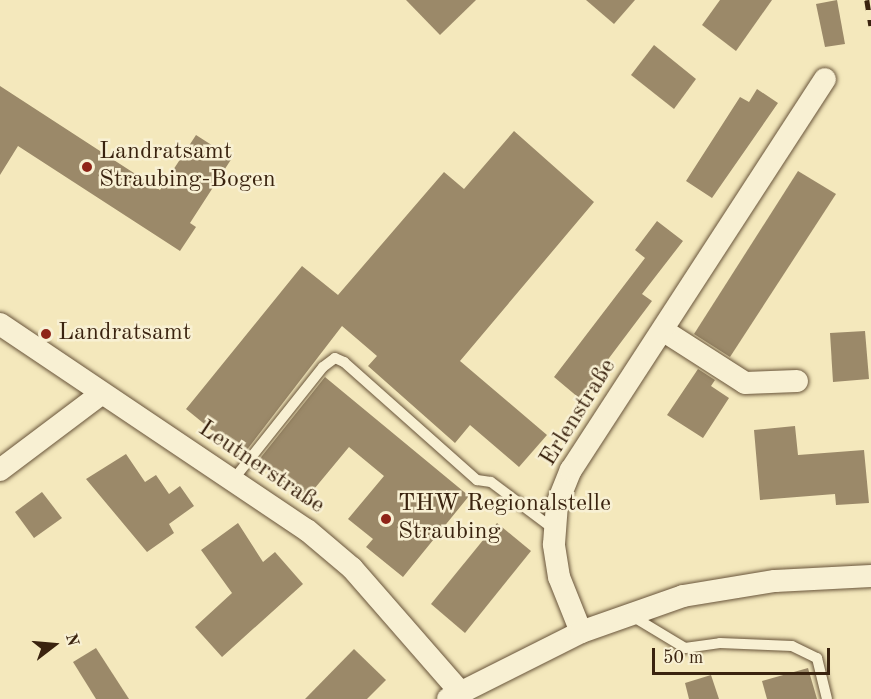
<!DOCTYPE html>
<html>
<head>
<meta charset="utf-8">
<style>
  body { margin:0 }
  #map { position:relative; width:871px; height:699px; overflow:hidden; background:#f4e8bc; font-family:"Old Standard TT",serif }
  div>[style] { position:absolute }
  .building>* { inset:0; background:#9b8969 }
  .roads { filter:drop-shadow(0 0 2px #68543a) drop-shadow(0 0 2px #68543a) }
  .service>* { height:10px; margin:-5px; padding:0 5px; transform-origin:5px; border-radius:5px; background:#f8f0d3 }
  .minor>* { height:22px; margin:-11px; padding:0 11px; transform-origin:11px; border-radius:11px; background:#f8f0d3 }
  .rail>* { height:4.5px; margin-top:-2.25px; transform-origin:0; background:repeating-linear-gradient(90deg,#3a230f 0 10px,transparent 0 20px) }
  .dots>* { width:16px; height:16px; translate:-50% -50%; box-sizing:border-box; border:3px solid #f8f0d3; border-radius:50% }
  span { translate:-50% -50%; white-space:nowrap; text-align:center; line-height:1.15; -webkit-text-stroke:5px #f8f0d3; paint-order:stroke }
  .poi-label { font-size:24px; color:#3a230f }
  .left { translate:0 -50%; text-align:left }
  .street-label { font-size:24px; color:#3a230f }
  .north { position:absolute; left:24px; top:615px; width:60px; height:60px; -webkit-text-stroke:4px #f8f0d3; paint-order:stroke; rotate:74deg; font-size:16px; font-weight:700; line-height:24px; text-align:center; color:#3a230f }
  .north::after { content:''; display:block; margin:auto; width:21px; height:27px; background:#3a230f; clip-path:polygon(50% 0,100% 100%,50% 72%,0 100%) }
  .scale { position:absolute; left:652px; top:648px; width:178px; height:27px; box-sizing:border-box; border:3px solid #3a230f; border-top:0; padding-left:8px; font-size:18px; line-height:21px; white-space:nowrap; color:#3a230f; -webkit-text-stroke:4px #f8f0d3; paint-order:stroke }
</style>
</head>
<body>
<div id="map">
  <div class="building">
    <div style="clip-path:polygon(406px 0,476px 0,440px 35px)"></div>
    <div style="clip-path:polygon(586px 0,635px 0,614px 24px)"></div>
    <div style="clip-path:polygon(720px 0,772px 0,736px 51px,702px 25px)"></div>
    <div style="clip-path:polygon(837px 0,845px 44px,825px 47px,816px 4px)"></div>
    <div style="clip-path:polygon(654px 45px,696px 79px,674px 109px,631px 75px)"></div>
    <div style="clip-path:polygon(0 86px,160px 190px,196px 135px,232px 158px,190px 223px,196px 227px,180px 251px,18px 146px,0 175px)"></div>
    <div style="clip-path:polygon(757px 89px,778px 103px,712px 198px,686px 181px,740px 97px,749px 102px)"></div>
    <div style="clip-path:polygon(514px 131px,594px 202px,460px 361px,547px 435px,519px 467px,470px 425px,455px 443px,368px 366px,377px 356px,342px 326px,246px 451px,243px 448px,240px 453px,186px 409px,302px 266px,338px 295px,444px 172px,464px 189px)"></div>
    <div style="clip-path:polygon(798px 171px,836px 194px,730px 357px,694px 334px)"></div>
    <div style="clip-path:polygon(657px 221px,683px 241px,642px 294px,652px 301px,579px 398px,554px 377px,645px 258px,635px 250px)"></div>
    <div style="clip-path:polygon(865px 331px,869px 379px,833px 382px,830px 333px)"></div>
    <div style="clip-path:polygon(698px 369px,715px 380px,711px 386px,729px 398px,703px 438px,667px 415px)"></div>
    <div style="clip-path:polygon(325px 377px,469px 496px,403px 577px,366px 547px,373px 539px,348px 519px,384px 476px,349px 447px,305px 500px,258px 461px)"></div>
    <div style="clip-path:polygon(795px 426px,798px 455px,864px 450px,869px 503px,836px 505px,835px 494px,760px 500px,754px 430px)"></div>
    <div style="clip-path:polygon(126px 454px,145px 482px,156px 475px,169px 494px,180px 486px,194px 506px,169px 524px,174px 533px,147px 552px,86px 479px)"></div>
    <div style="clip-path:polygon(42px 492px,62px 518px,34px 538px,15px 512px)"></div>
    <div style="clip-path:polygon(238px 523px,263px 562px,275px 552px,303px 584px,222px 657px,195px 627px,232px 593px,201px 550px)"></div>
    <div style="clip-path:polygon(497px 523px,531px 551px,465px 633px,431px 604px)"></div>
    <div style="clip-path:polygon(96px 648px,129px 699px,96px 699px,73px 662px)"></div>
    <div style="clip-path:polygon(354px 649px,386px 680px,367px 699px,305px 699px)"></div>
    <div style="clip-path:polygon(808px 668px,817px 699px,767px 699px,762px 681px)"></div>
    <div style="clip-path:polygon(711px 675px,719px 699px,689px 699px,685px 683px)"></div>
  </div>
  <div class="roads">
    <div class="service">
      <div style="left:233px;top:480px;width:144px;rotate:-51.5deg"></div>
      <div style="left:323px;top:367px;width:15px;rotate:-37deg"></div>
      <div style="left:335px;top:358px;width:10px;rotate:24deg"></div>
      <div style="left:344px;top:362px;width:178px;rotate:41.6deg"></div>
      <div style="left:477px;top:480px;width:14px;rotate:8deg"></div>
      <div style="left:491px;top:482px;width:80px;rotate:36.9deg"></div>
      <div style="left:632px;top:616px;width:62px;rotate:31.1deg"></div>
      <div style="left:685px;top:648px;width:35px;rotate:-8deg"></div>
      <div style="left:720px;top:643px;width:72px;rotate:2.4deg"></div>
      <div style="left:792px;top:646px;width:28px;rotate:26deg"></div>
      <div style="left:817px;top:658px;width:42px;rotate:76.3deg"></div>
    </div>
    <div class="minor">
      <div style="left:0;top:324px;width:370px;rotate:33.9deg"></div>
      <div style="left:307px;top:530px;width:59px;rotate:40.2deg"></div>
      <div style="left:352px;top:568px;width:164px;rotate:48.9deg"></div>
      <div style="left:664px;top:331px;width:96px;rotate:32.7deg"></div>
      <div style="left:745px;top:383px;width:52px;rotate:-2.2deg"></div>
      <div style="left:0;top:470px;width:126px;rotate:-37deg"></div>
      <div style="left:581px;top:632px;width:59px;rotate:-111.8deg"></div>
      <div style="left:559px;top:577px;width:33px;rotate:-99deg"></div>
      <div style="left:554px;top:544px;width:40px;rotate:-85.7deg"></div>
      <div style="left:557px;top:504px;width:37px;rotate:-68deg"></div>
      <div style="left:571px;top:470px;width:466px;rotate:-57deg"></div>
      <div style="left:448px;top:699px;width:149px;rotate:-26.7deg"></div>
      <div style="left:581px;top:632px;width:108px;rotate:-19.4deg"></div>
      <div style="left:683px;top:596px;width:93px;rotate:-9.3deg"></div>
      <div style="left:775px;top:581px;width:96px;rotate:-3deg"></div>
    </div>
  </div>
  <div class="rail">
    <div style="left:867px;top:0;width:26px;rotate:81deg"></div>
  </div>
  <div class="dots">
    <div style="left:87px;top:167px;background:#8f2418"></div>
    <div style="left:46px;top:334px;background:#8f2418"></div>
    <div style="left:386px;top:519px;background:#8f2418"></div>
  </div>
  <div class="poi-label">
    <span class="left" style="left:99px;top:167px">Landratsamt<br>Straubing-Bogen</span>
    <span class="left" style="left:58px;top:334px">Landratsamt</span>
    <span class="left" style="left:398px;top:519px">THW Regionalstelle<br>Straubing</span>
  </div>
  <div class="street-label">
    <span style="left:579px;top:413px;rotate:-58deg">Erlenstraße</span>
    <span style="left:261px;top:468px;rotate:34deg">Leutnerstraße</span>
  </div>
  <div class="north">N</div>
  <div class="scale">50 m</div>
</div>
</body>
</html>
